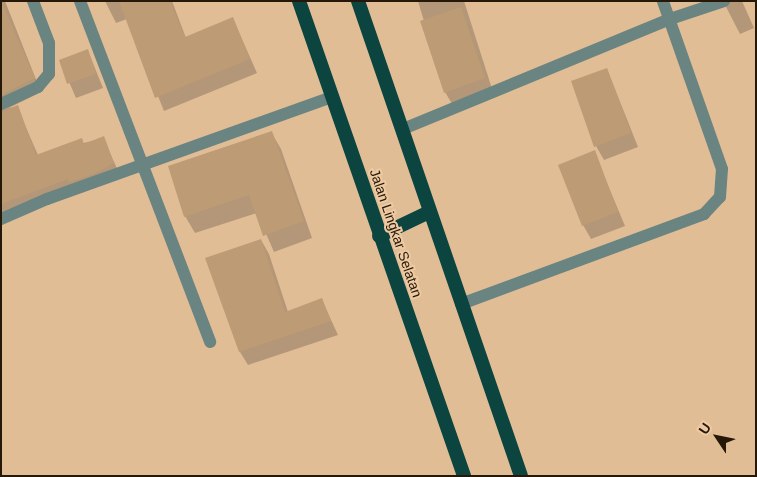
<!DOCTYPE html>
<html>
<head>
<meta charset="utf-8">
<style>
  body { margin:0 }
  #map { position:relative; width:757px; height:477px; overflow:hidden; background:#e1bd96; font-family:Helvetica,sans-serif }
  div>[style] { position:absolute }
  .shadow>* { inset:0; background:#0003 }
  .building>* { inset:0; background:#bd9b74 }
  .minor>* { height:12px; margin:-6px; padding:0 6px; transform-origin:6px; border-radius:6px; background:#6a8481 }
  .trunk>* { height:14px; margin:-7px; padding:0 7px; transform-origin:7px; border-radius:7px; background:#0c4440 }
  span { translate:-50% -50%; white-space:nowrap; text-align:center; line-height:1.15; -webkit-text-stroke:4px #eecaa3; paint-order:stroke }
  .street-label { font-size:14px; color:#251809 }
  .frame { position:absolute; inset:0; border:2px solid #251809; pointer-events:none }
  .north { position:absolute; left:692px; top:412px; width:50px; height:50px; -webkit-text-stroke:4px #eecaa3; paint-order:stroke; rotate:304deg; font-size:14px; font-weight:700; line-height:20px; text-align:center; color:#251809 }
  .north::after { content:''; display:block; margin:auto; width:18px; height:22px; background:#251809; clip-path:polygon(50% 0,100% 100%,50% 72%,0 100%) }
</style>
</head>
<body>
<div id="map">
  <div class="shadow">
    <div style="clip-path:polygon(1px 1px,5px 1px,41px 92px,9px 108px,17px 107px,38px 155px,103px 138px,121px 177px,1px 221px)"></div>
    <div style="clip-path:polygon(105px 1px,172px 1px,186px 38px,233px 19px,257px 73px,164px 111px,127px 19px,116px 23px)"></div>
    <div style="clip-path:polygon(418px 1px,464px 1px,494px 95px,455px 109px,445px 92px)"></div>
    <div style="clip-path:polygon(723px 1px,742px 1px,754px 28px,740px 34px)"></div>
    <div style="clip-path:polygon(88px 51px,103px 88px,76px 98px,60px 61px)"></div>
    <div style="clip-path:polygon(607px 69px,638px 147px,604px 160px,596px 146px)"></div>
    <div style="clip-path:polygon(271px 132px,281px 149px,312px 238px,274px 252px,257px 213px,195px 233px,185px 216px)"></div>
    <div style="clip-path:polygon(594px 152px,625px 226px,591px 239px,583px 225px)"></div>
    <div style="clip-path:polygon(261px 240px,269px 254px,288px 312px,322px 300px,338px 335px,248px 365px,240px 352px)"></div>
  </div>
  <div class="building">
    <div style="clip-path:polygon(1px 1px,35px 78px,1px 95px)"></div>
    <div style="clip-path:polygon(119px 1px,170px 1px,185px 37px,233px 17px,250px 59px,155px 98px)"></div>
    <div style="clip-path:polygon(461px 7px,485px 78px,444px 93px,420px 21px)"></div>
    <div style="clip-path:polygon(88px 49px,96px 74px,67px 84px,59px 60px)"></div>
    <div style="clip-path:polygon(607px 68px,631px 133px,594px 147px,571px 81px)"></div>
    <div style="clip-path:polygon(18px 105px,36px 155px,82px 138px,84px 144px,104px 136px,114px 163px,94px 174px,69px 182px,68px 179px,1px 204px,1px 112px)"></div>
    <div style="clip-path:polygon(272px 131px,304px 221px,263px 236px,249px 195px,184px 217px,168px 166px)"></div>
    <div style="clip-path:polygon(595px 150px,618px 212px,582px 226px,558px 165px)"></div>
    <div style="clip-path:polygon(261px 239px,285px 312px,322px 298px,331px 321px,239px 352px,205px 258px)"></div>
  </div>
  <div class="minor">
    <div style="left:80px;top:1px;width:365px;rotate:69.1deg"></div>
    <div style="left:1px;top:104px;width:41px;rotate:-24.7deg"></div>
    <div style="left:38px;top:87px;width:17px;rotate:-50deg"></div>
    <div style="left:49px;top:74px;width:31px;rotate:-90deg"></div>
    <div style="left:49px;top:43px;width:45px;rotate:-110.9deg"></div>
    <div style="left:403px;top:129px;width:289px;rotate:-22.4deg"></div>
    <div style="left:670px;top:19px;width:57px;rotate:-18.4deg"></div>
    <div style="left:1px;top:219px;width:50px;rotate:-23.5deg"></div>
    <div style="left:47px;top:199px;width:303px;rotate:-19.7deg"></div>
    <div style="left:461px;top:304px;width:259px;rotate:-20.3deg"></div>
    <div style="left:704px;top:214px;width:23px;rotate:-47deg"></div>
    <div style="left:720px;top:197px;width:28px;rotate:-86deg"></div>
    <div style="left:722px;top:169px;width:178px;rotate:-109.4deg"></div>
  </div>
  <div class="trunk">
    <div style="left:299px;top:1px;width:503px;rotate:70.84deg"></div>
    <div style="left:358px;top:1px;width:502px;rotate:71.06deg"></div>
    <div style="left:379px;top:236px;width:55px;rotate:-25.6deg"></div>
  </div>
  <div class="street-label">
    <span style="left:396px;top:233px;rotate:71deg">Jalan Lingkar Selatan</span>
  </div>
  <div class="frame"></div>
  <div class="north">U</div>
</div>
</body>
</html>
